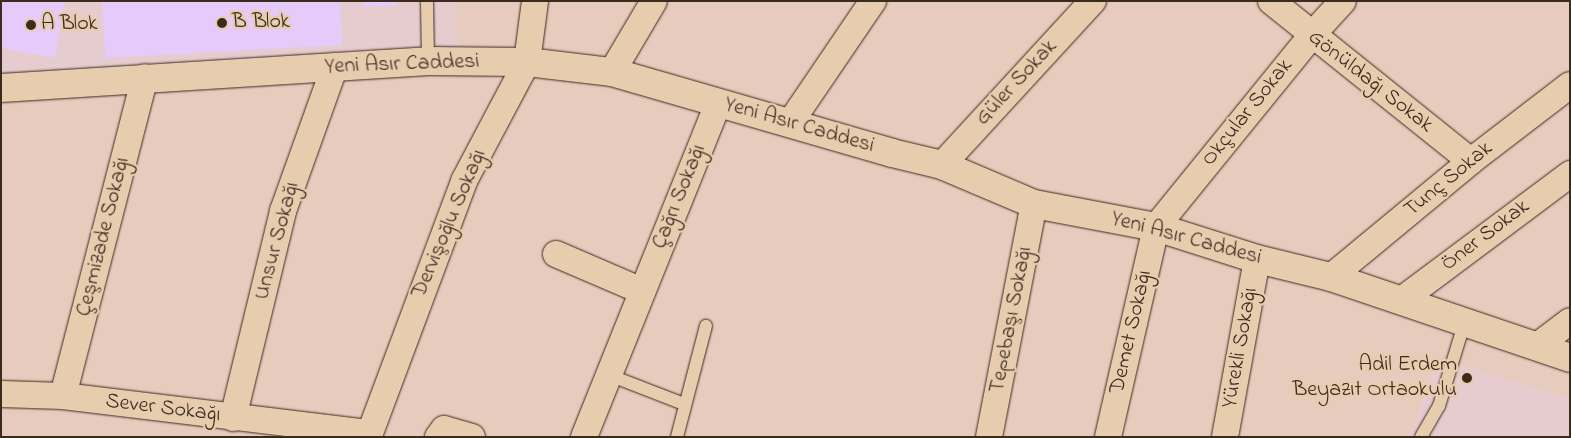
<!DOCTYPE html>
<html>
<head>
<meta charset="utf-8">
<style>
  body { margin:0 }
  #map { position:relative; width:1571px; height:438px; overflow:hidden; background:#e7ccbd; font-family:"Indie Flower",sans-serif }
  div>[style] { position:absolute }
  .built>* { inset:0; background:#e6cbcf }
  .building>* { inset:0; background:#e5cafa }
  .roads { filter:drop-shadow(0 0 1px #3b2a1e) drop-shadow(0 0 1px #3b2a1e) }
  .service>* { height:12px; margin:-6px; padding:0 6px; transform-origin:6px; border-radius:6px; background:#e7ccae }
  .minor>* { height:26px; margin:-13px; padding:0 13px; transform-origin:13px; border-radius:13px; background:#e7ccae }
  .tertiary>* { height:28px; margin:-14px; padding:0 14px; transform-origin:14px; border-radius:14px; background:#e7ccae }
  .dots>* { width:14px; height:14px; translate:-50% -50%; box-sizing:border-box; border:2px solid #e7ccae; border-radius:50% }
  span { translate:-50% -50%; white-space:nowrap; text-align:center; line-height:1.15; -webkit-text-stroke:4.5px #e7ccae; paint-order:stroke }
  .poi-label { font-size:22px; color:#3b2a1e }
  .left { translate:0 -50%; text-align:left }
  .right { translate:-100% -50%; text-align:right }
  .street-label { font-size:22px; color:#3b2a1e }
  .frame { position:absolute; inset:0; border:2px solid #3b2a1e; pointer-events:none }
</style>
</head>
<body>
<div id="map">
  <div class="built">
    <div style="clip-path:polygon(1px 1px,454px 1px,459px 53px,1px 74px)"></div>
    <div style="clip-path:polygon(1438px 358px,1570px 398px,1570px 437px,1408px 437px)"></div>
  </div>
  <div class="building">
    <div style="clip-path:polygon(1px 1px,65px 1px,55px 58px,1px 48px)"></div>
    <div style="clip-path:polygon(102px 1px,340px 1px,342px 45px,105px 58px)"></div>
    <div style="clip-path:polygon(363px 1px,397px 1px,397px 5px,363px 7px)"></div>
  </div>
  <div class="roads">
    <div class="service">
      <div style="left:427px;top:1px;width:60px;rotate:89deg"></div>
      <div style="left:609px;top:375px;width:80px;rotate:21.1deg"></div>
      <div style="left:677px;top:437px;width:115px;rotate:-75.4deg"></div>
      <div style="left:1421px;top:437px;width:36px;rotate:-60deg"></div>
      <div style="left:1439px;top:406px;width:89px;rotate:-73deg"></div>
    </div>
    <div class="minor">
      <div style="left:1271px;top:1px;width:256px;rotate:38.7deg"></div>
      <div style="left:612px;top:72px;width:82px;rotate:-59.4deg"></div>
      <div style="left:790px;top:123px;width:148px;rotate:-55.8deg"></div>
      <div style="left:942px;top:165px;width:223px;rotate:-47.4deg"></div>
      <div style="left:556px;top:254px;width:94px;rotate:23.3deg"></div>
      <div style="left:1331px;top:277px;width:182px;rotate:-39.6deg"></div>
      <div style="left:1471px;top:161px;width:125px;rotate:-37.5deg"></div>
      <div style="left:1403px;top:299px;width:209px;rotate:-36.8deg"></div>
      <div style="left:1537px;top:346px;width:41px;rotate:-37.1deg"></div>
      <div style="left:1px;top:394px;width:62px;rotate:1.8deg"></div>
      <div style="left:63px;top:396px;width:309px;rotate:6.9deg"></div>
      <div style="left:370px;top:433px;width:269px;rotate:-69.5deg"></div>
      <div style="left:464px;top:181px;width:135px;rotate:-62.1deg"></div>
      <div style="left:527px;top:62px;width:62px;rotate:-82.5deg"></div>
      <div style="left:63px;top:396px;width:329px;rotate:-75.6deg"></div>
      <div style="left:233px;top:418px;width:213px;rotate:-76.4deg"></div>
      <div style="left:283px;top:211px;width:154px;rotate:-70.3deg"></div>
      <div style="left:438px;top:437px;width:10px;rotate:-53deg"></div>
      <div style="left:444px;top:429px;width:29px;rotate:16deg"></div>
      <div style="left:584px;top:437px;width:360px;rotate:-68.1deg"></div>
      <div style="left:989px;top:437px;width:237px;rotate:-79.1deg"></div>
      <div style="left:1108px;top:437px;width:215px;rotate:-77.1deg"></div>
      <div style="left:1156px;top:227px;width:246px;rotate:-50.9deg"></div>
      <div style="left:1311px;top:36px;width:47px;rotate:-47.6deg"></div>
      <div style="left:1225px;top:437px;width:181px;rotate:-79.8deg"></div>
    </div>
    <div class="tertiary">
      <div style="left:1px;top:88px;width:428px;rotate:-3.6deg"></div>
      <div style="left:428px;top:61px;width:99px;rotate:0.6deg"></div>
      <div style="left:527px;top:62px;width:86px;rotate:6.7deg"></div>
      <div style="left:612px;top:72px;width:291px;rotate:16.1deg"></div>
      <div style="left:892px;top:153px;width:51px;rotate:13.5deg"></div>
      <div style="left:942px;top:165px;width:100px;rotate:23deg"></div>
      <div style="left:1034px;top:204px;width:124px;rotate:10.7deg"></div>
      <div style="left:1156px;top:227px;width:106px;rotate:17.6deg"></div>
      <div style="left:1257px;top:259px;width:76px;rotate:13.7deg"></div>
      <div style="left:1331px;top:277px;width:252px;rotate:18.7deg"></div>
    </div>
  </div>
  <div class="dots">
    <div style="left:222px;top:23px;background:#3b2a1e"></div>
    <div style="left:31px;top:25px;background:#3b2a1e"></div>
    <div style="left:1467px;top:378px;background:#3b2a1e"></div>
  </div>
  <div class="poi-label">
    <span class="left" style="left:232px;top:23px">B Blok</span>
    <span class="left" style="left:41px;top:25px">A Blok</span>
    <span class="right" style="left:1457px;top:378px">Adil Erdem<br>Beyazıt Ortaokulu</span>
  </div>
  <div class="street-label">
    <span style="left:402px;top:65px;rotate:-2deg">Yeni Asır Caddesi</span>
    <span style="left:1370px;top:82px;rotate:38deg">Gönüldağı Sokak</span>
    <span style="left:1017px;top:83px;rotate:-47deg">Güler Sokak</span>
    <span style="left:1248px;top:113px;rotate:-51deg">Okçular Sokak</span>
    <span style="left:799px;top:126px;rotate:16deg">Yeni Asır Caddesi</span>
    <span style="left:1449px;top:180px;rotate:-39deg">Tunç Sokak</span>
    <span style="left:680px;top:197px;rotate:-68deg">Çağrı Sokağı</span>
    <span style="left:450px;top:224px;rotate:-67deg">Dervişoğlu Sokağı</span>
    <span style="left:1486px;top:236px;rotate:-37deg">Öner Sokak</span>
    <span style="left:104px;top:237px;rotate:-76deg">Çeşmizade Sokağı</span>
    <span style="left:1186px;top:239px;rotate:15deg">Yeni Asır Caddesi</span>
    <span style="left:278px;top:241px;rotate:-75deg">Unsur Sokağı</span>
    <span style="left:1012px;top:320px;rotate:-79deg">Tepebaşı Sokağı</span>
    <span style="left:1132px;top:332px;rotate:-77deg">Demet Sokağı</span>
    <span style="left:1241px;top:348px;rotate:-80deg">Yürekli Sokağı</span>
    <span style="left:163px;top:409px;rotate:7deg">Sever Sokağı</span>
  </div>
  <div class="frame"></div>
</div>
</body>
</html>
